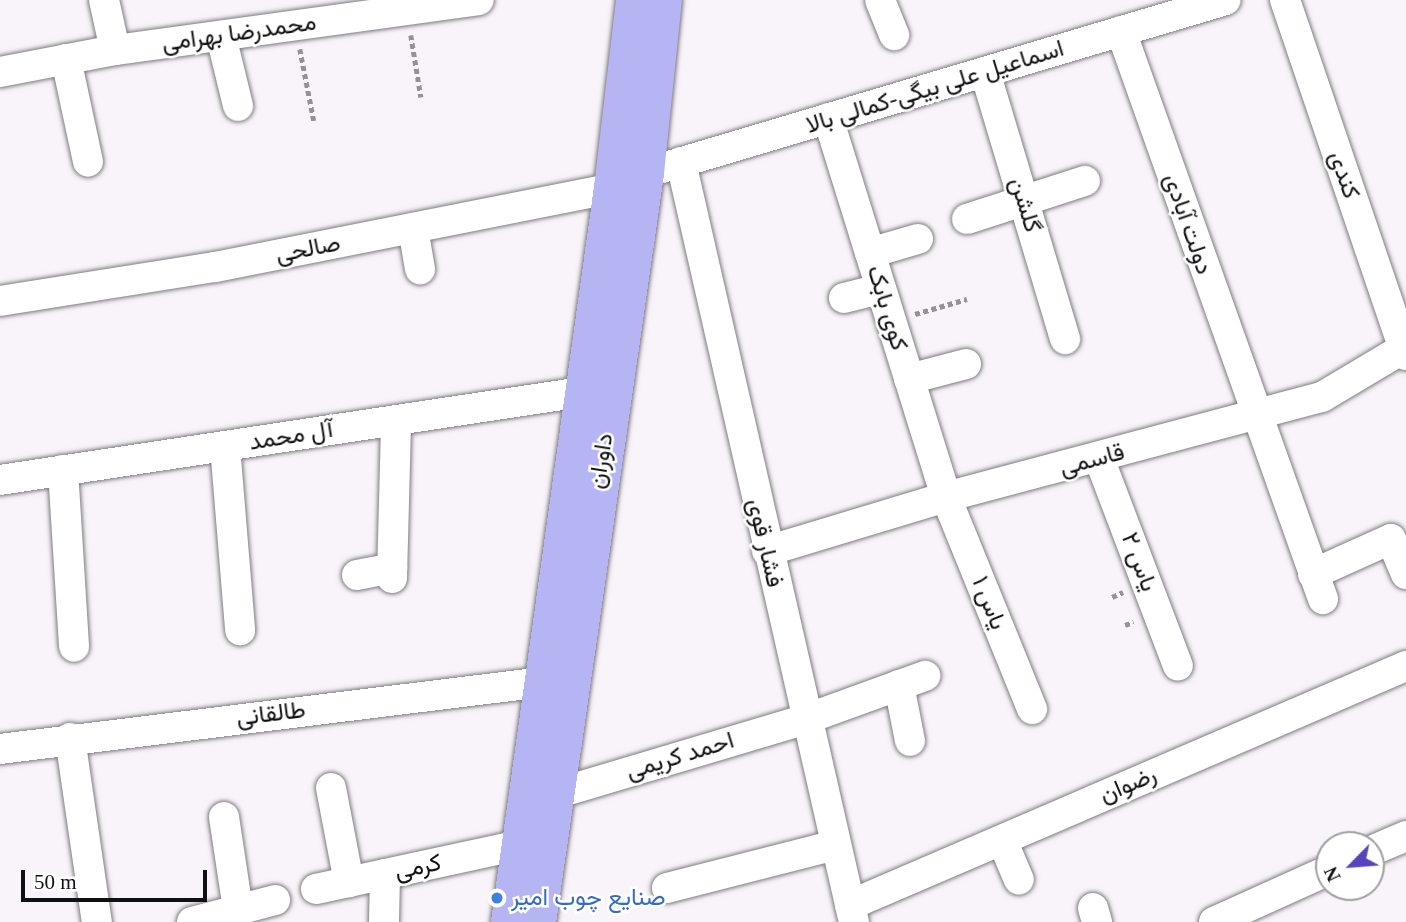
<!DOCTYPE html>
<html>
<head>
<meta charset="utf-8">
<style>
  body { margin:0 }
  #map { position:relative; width:1406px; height:922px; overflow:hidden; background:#f8f4f9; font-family:"Times New Roman",Vazirmatn,serif }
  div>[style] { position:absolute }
  .path>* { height:4.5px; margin-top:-2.25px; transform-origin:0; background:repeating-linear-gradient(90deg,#959296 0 5px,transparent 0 8.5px) }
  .roads { filter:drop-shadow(0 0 2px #7f7c80) drop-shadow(0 0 2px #7f7c80) }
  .minor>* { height:30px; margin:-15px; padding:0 15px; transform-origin:15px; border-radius:15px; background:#fff }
  .major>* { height:38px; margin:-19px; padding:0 19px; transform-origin:19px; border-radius:19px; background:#b6b5f4 }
  .dots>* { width:19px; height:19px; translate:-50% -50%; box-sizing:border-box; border:4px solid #fff; border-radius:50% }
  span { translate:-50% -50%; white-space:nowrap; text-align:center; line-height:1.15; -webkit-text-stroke:5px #fff; paint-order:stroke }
  .street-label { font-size:24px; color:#100f11 }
  .shop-label { font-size:24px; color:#366cbe }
  .left { translate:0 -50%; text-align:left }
  .north { position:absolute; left:1315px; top:831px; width:70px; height:70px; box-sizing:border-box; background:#fff; border:2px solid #9f9fa0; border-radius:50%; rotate:245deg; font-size:19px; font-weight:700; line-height:28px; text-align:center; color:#100f11 }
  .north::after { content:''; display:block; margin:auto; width:24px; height:32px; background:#5744bc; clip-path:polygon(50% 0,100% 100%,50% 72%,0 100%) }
  .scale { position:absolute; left:21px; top:870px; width:186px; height:32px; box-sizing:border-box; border:4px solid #100f11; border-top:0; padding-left:9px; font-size:21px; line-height:24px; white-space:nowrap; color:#100f11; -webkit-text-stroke:5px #fff; paint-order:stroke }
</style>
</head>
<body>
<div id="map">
  <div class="path">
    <div style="left:411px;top:35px;width:63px;rotate:80.8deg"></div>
    <div style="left:300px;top:49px;width:73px;rotate:79deg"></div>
    <div style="left:915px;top:314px;width:54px;rotate:-16.1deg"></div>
    <div style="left:1112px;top:597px;width:12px;rotate:-24deg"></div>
    <div style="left:1125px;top:625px;width:9px;rotate:-18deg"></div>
  </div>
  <div class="roads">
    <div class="minor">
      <div style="left:104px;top:0;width:51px;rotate:77.6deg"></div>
      <div style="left:880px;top:0;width:38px;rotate:68deg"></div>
      <div style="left:1285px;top:0;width:375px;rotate:71.2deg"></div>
      <div style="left:1121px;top:31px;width:603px;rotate:70.42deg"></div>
      <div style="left:221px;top:36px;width:72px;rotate:76.3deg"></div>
      <div style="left:66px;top:59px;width:105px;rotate:77.9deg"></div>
      <div style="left:0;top:72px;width:117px;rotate:-10.8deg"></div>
      <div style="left:115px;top:50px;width:367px;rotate:-7.8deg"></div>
      <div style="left:985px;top:72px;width:279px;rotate:73.3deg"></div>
      <div style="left:828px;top:118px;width:397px;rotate:72.7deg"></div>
      <div style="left:946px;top:497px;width:229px;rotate:67.9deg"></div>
      <div style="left:681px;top:162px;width:779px;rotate:77.18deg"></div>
      <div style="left:662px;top:168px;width:588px;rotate:-16.59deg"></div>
      <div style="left:967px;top:219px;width:124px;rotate:-17.9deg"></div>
      <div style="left:413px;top:228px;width:42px;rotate:80.3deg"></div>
      <div style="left:870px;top:253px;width:50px;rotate:-16.3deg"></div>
      <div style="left:844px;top:298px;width:38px;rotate:-14deg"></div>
      <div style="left:0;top:301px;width:218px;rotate:-9deg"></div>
      <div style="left:215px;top:267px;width:406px;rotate:-11.2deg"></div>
      <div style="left:909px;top:379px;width:59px;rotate:-14.7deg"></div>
      <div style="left:225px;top:446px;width:185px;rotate:85.3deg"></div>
      <div style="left:1099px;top:458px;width:222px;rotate:69.2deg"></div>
      <div style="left:63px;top:470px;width:177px;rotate:86.4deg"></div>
      <div style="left:0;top:480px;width:589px;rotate:-8.6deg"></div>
      <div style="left:767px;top:551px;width:187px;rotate:-16.8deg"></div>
      <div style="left:946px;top:497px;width:389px;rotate:-14.9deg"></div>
      <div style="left:1322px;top:397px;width:98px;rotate:-30.8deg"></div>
      <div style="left:1313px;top:574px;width:85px;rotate:-24.2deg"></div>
      <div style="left:1391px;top:539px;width:38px;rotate:67deg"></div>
      <div style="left:357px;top:575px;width:36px;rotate:-11deg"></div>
      <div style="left:392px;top:578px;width:158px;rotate:-88.5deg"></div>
      <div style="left:899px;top:685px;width:57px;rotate:78.9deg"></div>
      <div style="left:70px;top:738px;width:186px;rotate:81.7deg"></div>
      <div style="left:0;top:749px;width:547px;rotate:-7.03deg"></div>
      <div style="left:331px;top:788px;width:96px;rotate:79.2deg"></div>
      <div style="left:555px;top:794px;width:262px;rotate:-16.6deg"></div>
      <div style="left:806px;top:719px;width:127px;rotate:-19.9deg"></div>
      <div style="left:224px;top:817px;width:94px;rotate:81.4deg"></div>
      <div style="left:1002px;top:840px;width:43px;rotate:67deg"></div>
      <div style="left:1371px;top:851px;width:38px;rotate:-23deg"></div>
      <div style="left:667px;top:888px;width:174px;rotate:-14.3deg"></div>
      <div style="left:316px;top:889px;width:209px;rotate:-12.2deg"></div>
      <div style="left:850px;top:905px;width:605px;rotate:-23.26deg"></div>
      <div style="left:1093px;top:908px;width:15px;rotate:74deg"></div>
      <div style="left:192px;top:922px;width:86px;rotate:-14.8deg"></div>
      <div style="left:384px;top:922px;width:48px;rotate:-88.8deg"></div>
      <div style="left:1214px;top:922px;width:126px;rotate:-24.3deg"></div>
    </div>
    <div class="major">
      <div style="left:510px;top:922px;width:741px;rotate:-82.01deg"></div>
      <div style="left:613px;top:188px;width:189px;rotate:-83.3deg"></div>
      <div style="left:537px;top:922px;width:757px;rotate:-81.79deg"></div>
      <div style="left:645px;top:173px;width:174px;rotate:-84.1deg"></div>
    </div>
  </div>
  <div class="dots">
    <div style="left:497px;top:898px;background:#3f7fe0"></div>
  </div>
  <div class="street-label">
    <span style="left:239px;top:33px;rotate:-8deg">محمدرضا بهرامی</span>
    <span style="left:935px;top:87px;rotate:-17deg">اسماعیل علی بیگی-کمالی بالا</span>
    <span style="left:1344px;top:175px;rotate:71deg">کندی</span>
    <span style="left:1025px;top:205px;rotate:73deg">گلشن</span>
    <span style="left:1188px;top:224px;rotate:71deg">دولت آبادی</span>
    <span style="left:308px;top:249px;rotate:-11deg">صالحی</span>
    <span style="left:887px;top:308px;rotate:73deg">کوی بابک</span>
    <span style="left:291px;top:436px;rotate:-9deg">آل محمد</span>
    <span style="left:1092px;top:460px;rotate:-15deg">قاسمی</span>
    <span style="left:601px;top:461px;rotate:-81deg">داوران</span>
    <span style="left:765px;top:543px;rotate:77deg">فشار قوی</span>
    <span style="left:1139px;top:562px;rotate:69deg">یاس ۲</span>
    <span style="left:989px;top:603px;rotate:68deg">یاس ۱</span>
    <span style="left:271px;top:714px;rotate:-7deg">طالقانی</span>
    <span style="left:680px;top:756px;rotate:-17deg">احمد کریمی</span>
    <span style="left:1128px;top:785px;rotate:-23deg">رضوان</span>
    <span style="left:418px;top:867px;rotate:-12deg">کرمی</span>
  </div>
  <div class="shop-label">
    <span class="left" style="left:511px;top:898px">صنایع چوب امیر</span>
  </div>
  <div class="north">N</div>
  <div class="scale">50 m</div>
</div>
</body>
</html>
